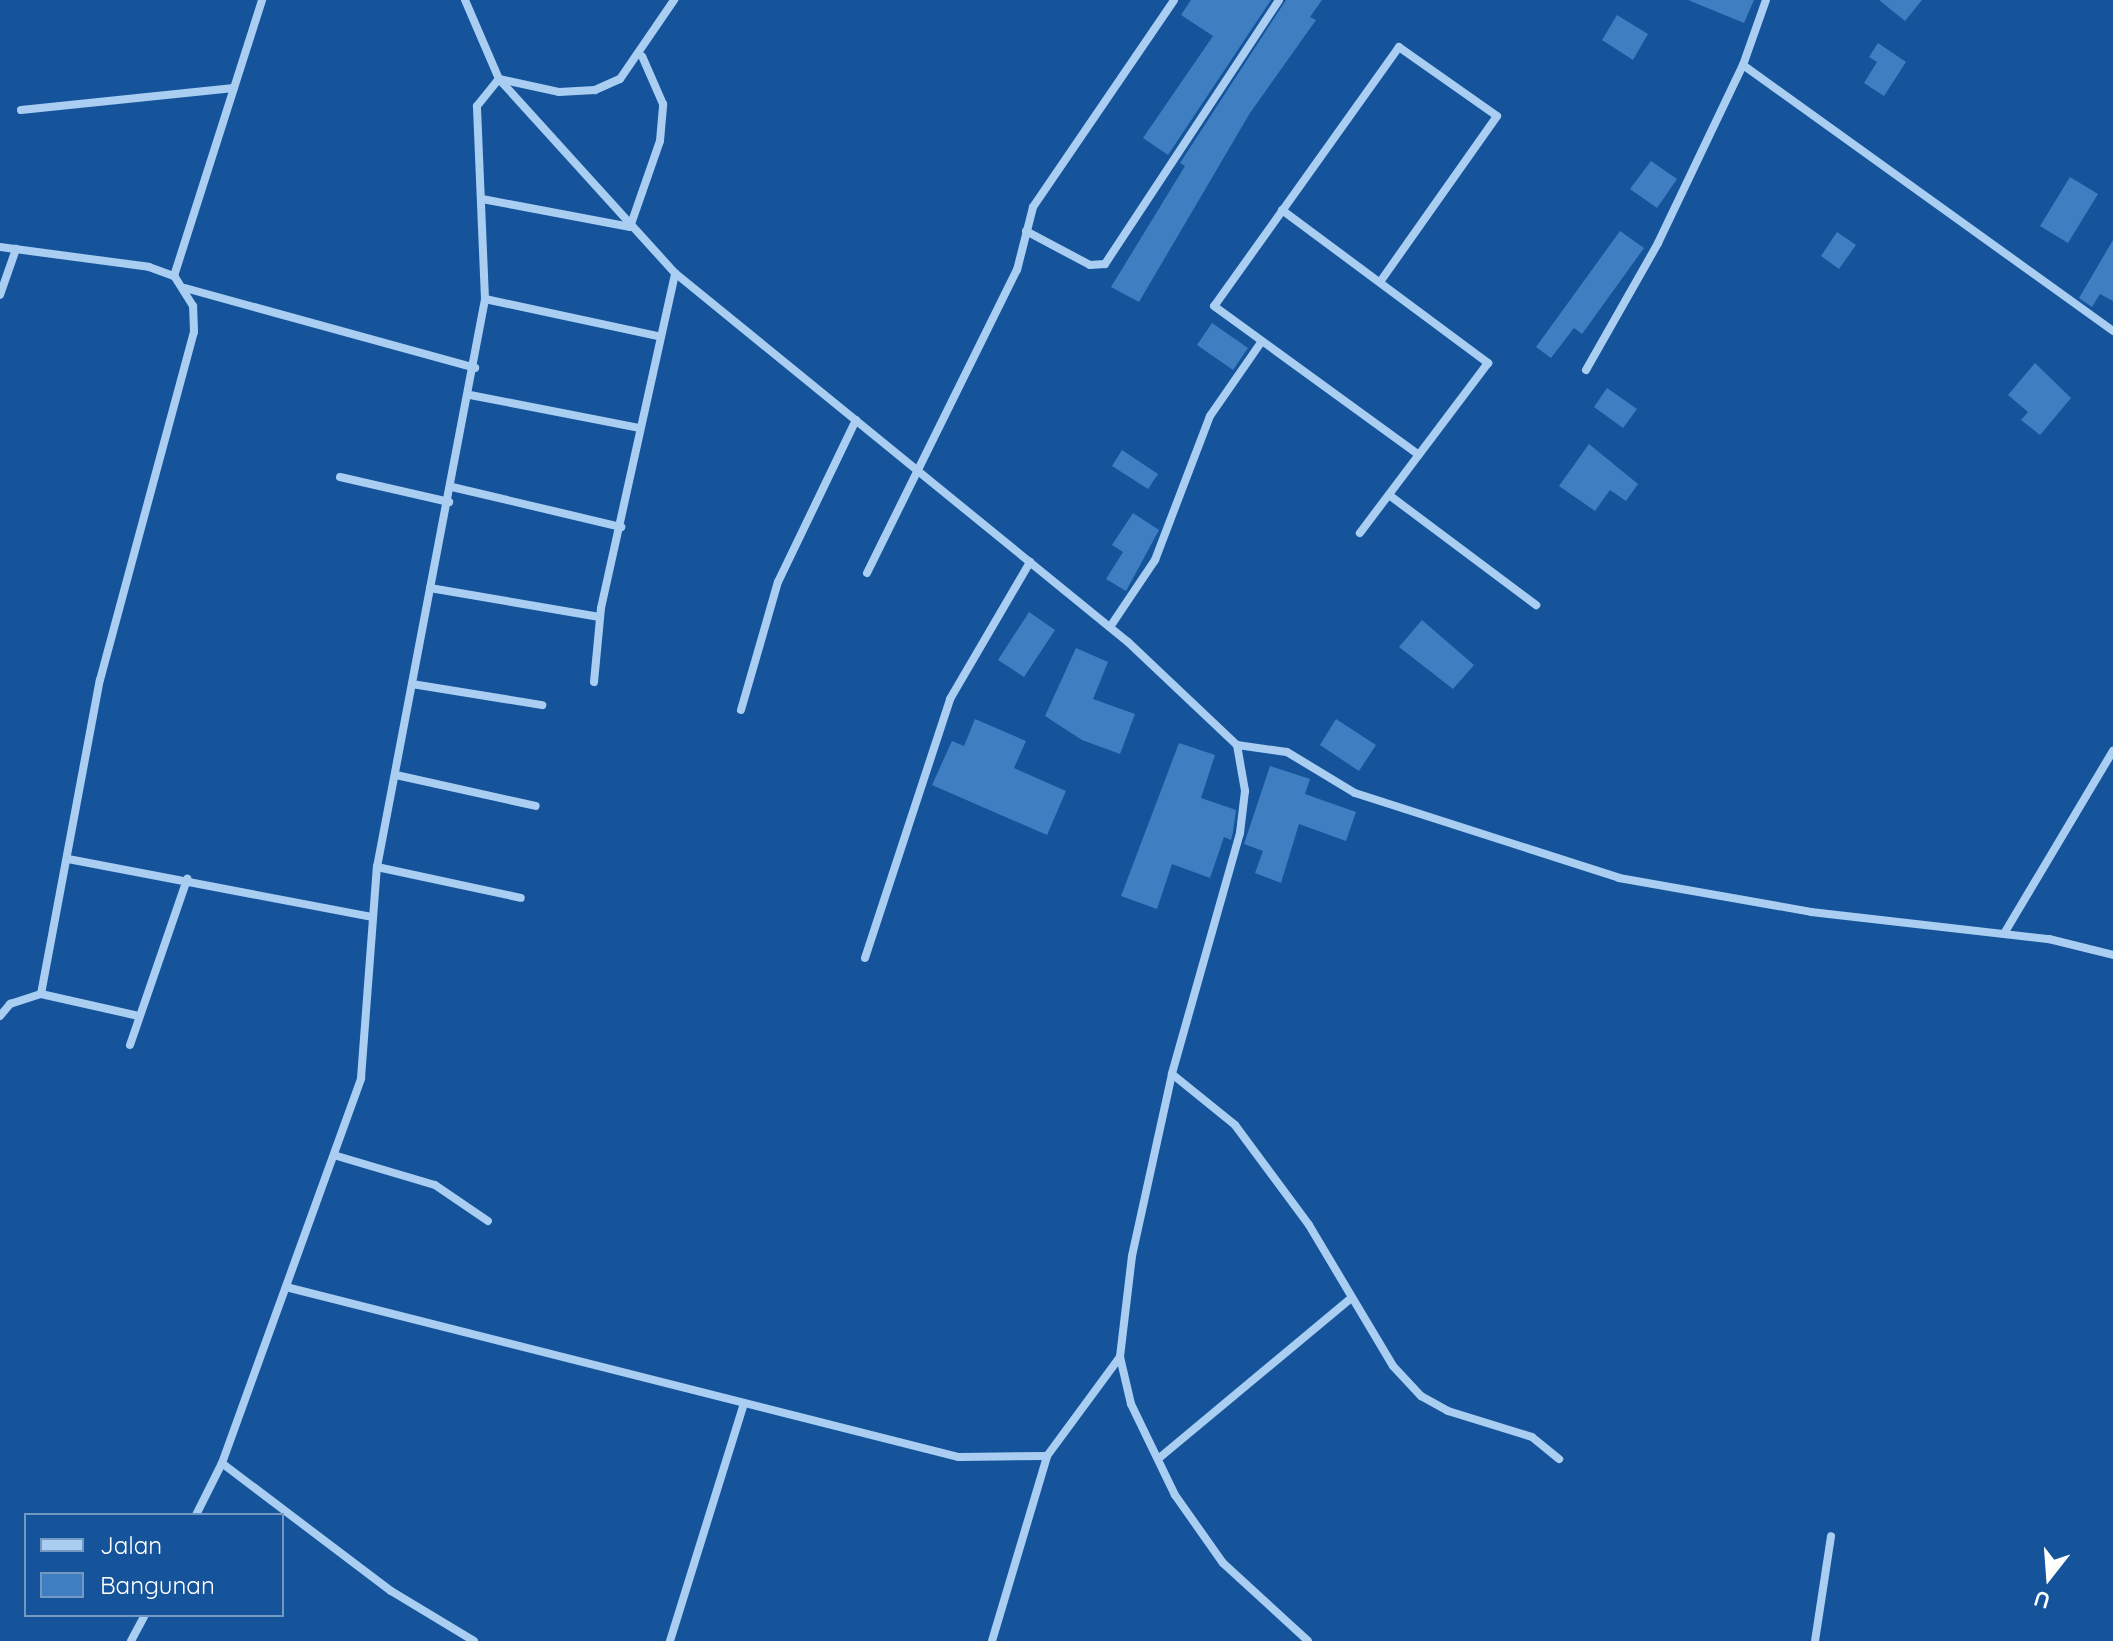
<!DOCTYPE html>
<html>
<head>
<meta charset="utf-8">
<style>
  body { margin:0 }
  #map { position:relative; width:2113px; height:1641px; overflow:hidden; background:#15549a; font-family:Quicksand,sans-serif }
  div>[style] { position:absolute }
  .building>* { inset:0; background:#3e7ec1 }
  .street>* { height:8px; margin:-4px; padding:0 4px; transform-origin:4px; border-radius:4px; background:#aacef2 }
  span { translate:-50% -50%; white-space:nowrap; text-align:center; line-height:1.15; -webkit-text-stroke:6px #15549a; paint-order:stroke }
  .legend { position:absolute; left:24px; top:1513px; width:260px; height:104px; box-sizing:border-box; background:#15549a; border:2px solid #7398c2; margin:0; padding:10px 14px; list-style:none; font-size:24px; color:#fff }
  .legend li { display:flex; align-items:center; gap:16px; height:40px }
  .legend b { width:40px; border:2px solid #7398c2 }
  .north { position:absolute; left:2009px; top:1537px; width:80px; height:80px; -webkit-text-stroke:6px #15549a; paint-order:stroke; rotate:197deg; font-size:22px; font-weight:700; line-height:32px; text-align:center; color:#fff }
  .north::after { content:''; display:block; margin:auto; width:28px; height:36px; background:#fff; clip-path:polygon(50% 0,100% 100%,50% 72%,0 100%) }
</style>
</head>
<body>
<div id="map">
  <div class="building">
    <div style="clip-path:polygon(1191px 0,1271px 0,1168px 155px,1143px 138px,1213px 36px,1181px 15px)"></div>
    <div style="clip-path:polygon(1286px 0,1322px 0,1310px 17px,1316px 20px,1250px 113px,1139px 302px,1111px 287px,1185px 166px,1180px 163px)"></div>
    <div style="clip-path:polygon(1688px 0,1754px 0,1744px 23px)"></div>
    <div style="clip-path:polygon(1879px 0,1922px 0,1905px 21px)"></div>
    <div style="clip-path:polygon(1617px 15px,1648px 34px,1633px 60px,1602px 40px)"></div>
    <div style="clip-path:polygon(1878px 43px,1906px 62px,1884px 96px,1864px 83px,1877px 62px,1869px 57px)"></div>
    <div style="clip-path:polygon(1651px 161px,1677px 179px,1657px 208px,1630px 189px)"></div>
    <div style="clip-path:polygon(2070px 177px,2098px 194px,2068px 243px,2040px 226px)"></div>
    <div style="clip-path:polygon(1620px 231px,1644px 248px,1582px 334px,1574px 328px,1551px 358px,1536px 347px)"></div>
    <div style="clip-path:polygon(1837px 232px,1856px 245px,1839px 269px,1821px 256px)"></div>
    <div style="clip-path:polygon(2113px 240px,2113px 301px,2100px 294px,2092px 307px,2079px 298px)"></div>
    <div style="clip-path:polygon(1212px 323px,1248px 348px,1233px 370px,1197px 345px)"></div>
    <div style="clip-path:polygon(2035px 363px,2071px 398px,2040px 435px,2021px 420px,2028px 412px,2008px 395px)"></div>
    <div style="clip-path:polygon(1607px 388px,1637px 409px,1623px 428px,1594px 407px)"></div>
    <div style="clip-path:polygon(1589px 444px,1638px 484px,1626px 501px,1610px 490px,1595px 511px,1559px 486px)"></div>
    <div style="clip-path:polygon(1122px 450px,1158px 474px,1148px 489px,1112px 466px)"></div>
    <div style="clip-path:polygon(1133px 513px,1159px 530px,1126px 591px,1106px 579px,1123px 552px,1112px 545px)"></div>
    <div style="clip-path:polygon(1029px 612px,1055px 630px,1024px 677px,998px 660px)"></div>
    <div style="clip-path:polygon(1422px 620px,1474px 665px,1453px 689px,1399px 647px)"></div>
    <div style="clip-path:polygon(1076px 648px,1108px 662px,1093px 699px,1135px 714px,1120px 754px,1082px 740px,1045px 716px)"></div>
    <div style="clip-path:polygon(975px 719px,1026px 741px,1014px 768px,1066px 791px,1047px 835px,932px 785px,952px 741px,964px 746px)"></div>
    <div style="clip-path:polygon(1336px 719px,1376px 745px,1359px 771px,1320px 745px)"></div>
    <div style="clip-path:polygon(1179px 743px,1215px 755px,1201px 798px,1236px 810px,1233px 832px,1231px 840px,1224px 837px,1210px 878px,1172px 864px,1157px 909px,1121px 896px)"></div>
    <div style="clip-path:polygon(1270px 766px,1310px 779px,1305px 794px,1356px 812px,1346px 841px,1299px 824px,1281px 883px,1255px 873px,1263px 851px,1244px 844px)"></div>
  </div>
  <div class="street">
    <div style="left:465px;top:0;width:86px;rotate:66.7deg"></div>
    <div style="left:499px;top:79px;width:262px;rotate:47.8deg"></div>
    <div style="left:675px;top:273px;width:584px;rotate:39.17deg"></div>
    <div style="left:1128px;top:642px;width:150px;rotate:43.4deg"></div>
    <div style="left:1237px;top:745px;width:47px;rotate:80.1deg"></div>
    <div style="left:1245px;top:791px;width:42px;rotate:96.8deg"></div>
    <div style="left:1240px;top:833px;width:250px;rotate:105.8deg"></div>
    <div style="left:1172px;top:1074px;width:186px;rotate:102.4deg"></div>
    <div style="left:1132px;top:1256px;width:102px;rotate:96.8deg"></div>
    <div style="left:1120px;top:1357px;width:48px;rotate:76.8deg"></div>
    <div style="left:1131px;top:1404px;width:101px;rotate:64.2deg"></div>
    <div style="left:1175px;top:1495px;width:83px;rotate:54.8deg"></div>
    <div style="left:1223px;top:1563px;width:115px;rotate:42.5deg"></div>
    <div style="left:1766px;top:0;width:69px;rotate:109.5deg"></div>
    <div style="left:1743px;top:65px;width:456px;rotate:35.7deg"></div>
    <div style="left:21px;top:110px;width:214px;rotate:-5.9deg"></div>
    <div style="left:482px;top:199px;width:151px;rotate:10.7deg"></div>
    <div style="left:630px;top:227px;width:91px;rotate:-70.8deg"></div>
    <div style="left:660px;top:141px;width:37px;rotate:-85deg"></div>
    <div style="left:663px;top:104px;width:52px;rotate:-113.6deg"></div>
    <div style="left:1282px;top:210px;width:257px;rotate:36.6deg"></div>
    <div style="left:1488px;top:363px;width:213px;rotate:127deg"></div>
    <div style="left:1026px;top:231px;width:72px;rotate:28deg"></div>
    <div style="left:1090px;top:265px;width:15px;rotate:-4deg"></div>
    <div style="left:1105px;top:264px;width:316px;rotate:-56.6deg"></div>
    <div style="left:0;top:247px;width:150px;rotate:7.6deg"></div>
    <div style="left:149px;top:267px;width:27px;rotate:20deg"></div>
    <div style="left:174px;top:276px;width:290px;rotate:-72.3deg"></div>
    <div style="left:1380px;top:282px;width:203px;rotate:-54.8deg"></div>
    <div style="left:1497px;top:116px;width:120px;rotate:-144.9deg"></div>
    <div style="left:1399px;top:47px;width:318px;rotate:125.5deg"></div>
    <div style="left:1214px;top:306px;width:253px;rotate:36deg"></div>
    <div style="left:185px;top:288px;width:301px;rotate:15.4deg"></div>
    <div style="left:0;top:295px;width:49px;rotate:-70.8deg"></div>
    <div style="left:485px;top:299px;width:177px;rotate:12.1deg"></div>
    <div style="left:1586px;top:370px;width:146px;rotate:-60.4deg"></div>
    <div style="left:1658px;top:243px;width:197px;rotate:-64.5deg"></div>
    <div style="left:470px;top:395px;width:172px;rotate:11deg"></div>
    <div style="left:340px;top:477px;width:112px;rotate:12.9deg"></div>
    <div style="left:452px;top:487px;width:174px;rotate:13.3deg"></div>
    <div style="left:1389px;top:495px;width:184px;rotate:36.8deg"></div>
    <div style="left:867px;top:573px;width:338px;rotate:-63.7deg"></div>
    <div style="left:1017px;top:270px;width:65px;rotate:-75.7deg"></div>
    <div style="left:1033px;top:207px;width:250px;rotate:-55.7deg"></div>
    <div style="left:430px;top:588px;width:172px;rotate:9.7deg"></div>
    <div style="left:1110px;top:627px;width:81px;rotate:-56.1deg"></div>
    <div style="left:1155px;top:560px;width:154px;rotate:-69.1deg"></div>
    <div style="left:1210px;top:416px;width:91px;rotate:-55.3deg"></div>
    <div style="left:594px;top:682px;width:74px;rotate:-84.6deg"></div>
    <div style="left:601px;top:608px;width:343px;rotate:-77.5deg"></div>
    <div style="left:412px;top:684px;width:132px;rotate:9.2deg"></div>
    <div style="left:741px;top:710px;width:133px;rotate:-73.9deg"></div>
    <div style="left:778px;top:582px;width:180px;rotate:-64.3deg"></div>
    <div style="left:1237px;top:745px;width:50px;rotate:8deg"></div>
    <div style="left:1287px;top:752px;width:79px;rotate:31.1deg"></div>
    <div style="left:1355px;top:793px;width:277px;rotate:17.8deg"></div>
    <div style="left:1619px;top:878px;width:195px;rotate:10deg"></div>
    <div style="left:1811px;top:912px;width:240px;rotate:6.5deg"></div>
    <div style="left:2049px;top:939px;width:66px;rotate:14deg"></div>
    <div style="left:396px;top:775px;width:143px;rotate:12.5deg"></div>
    <div style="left:68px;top:859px;width:309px;rotate:10.8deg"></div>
    <div style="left:377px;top:867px;width:147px;rotate:12.1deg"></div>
    <div style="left:2005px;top:932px;width:211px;rotate:-59.2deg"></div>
    <div style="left:865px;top:958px;width:273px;rotate:-71.8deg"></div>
    <div style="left:950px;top:699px;width:159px;rotate:-59.7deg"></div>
    <div style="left:41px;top:994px;width:100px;rotate:12.7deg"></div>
    <div style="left:0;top:1016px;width:16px;rotate:-50deg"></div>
    <div style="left:10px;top:1004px;width:33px;rotate:-18deg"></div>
    <div style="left:41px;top:994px;width:319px;rotate:-79.4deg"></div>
    <div style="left:100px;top:680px;width:360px;rotate:-74.9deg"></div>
    <div style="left:194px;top:332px;width:26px;rotate:-92deg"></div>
    <div style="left:193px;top:306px;width:36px;rotate:-122deg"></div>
    <div style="left:130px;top:1045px;width:176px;rotate:-71deg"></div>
    <div style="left:1172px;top:1074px;width:81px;rotate:39deg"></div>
    <div style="left:1235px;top:1125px;width:124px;rotate:53.5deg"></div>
    <div style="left:1309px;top:1225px;width:164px;rotate:59.2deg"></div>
    <div style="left:1393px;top:1366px;width:41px;rotate:47deg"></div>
    <div style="left:1421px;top:1396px;width:31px;rotate:29deg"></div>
    <div style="left:1448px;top:1411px;width:88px;rotate:17.2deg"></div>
    <div style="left:1532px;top:1437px;width:35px;rotate:39deg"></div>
    <div style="left:337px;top:1156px;width:102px;rotate:16.5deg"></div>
    <div style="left:435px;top:1185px;width:64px;rotate:34.2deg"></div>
    <div style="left:286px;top:1287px;width:694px;rotate:14.18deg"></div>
    <div style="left:959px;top:1457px;width:88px;rotate:-0.7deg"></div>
    <div style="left:1158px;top:1459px;width:251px;rotate:-39.8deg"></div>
    <div style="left:196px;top:1515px;width:58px;rotate:-63.4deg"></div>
    <div style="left:131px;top:1641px;width:30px;rotate:-62deg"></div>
    <div style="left:474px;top:1641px;width:97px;rotate:-148.9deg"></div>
    <div style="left:391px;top:1591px;width:212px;rotate:-142.9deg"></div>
    <div style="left:222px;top:1463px;width:409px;rotate:-70.1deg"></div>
    <div style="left:361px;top:1078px;width:212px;rotate:-85.7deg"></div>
    <div style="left:377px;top:867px;width:578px;rotate:-79.23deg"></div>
    <div style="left:485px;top:299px;width:193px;rotate:-92.4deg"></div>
    <div style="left:477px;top:106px;width:35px;rotate:-51deg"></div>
    <div style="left:499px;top:79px;width:61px;rotate:12.2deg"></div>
    <div style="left:559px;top:92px;width:36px;rotate:-3deg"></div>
    <div style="left:595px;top:90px;width:27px;rotate:-24deg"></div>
    <div style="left:620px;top:79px;width:96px;rotate:-55.6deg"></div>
    <div style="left:670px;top:1641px;width:249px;rotate:-72.7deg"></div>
    <div style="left:992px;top:1641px;width:193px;rotate:-73.4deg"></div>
    <div style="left:1047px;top:1456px;width:123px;rotate:-53.6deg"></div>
    <div style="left:1815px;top:1641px;width:106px;rotate:-81.3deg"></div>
  </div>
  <ul class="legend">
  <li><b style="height:10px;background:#aacef2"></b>Jalan</li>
  <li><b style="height:22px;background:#3e7ec1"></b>Bangunan</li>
  </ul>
  <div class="north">U</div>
</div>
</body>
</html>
